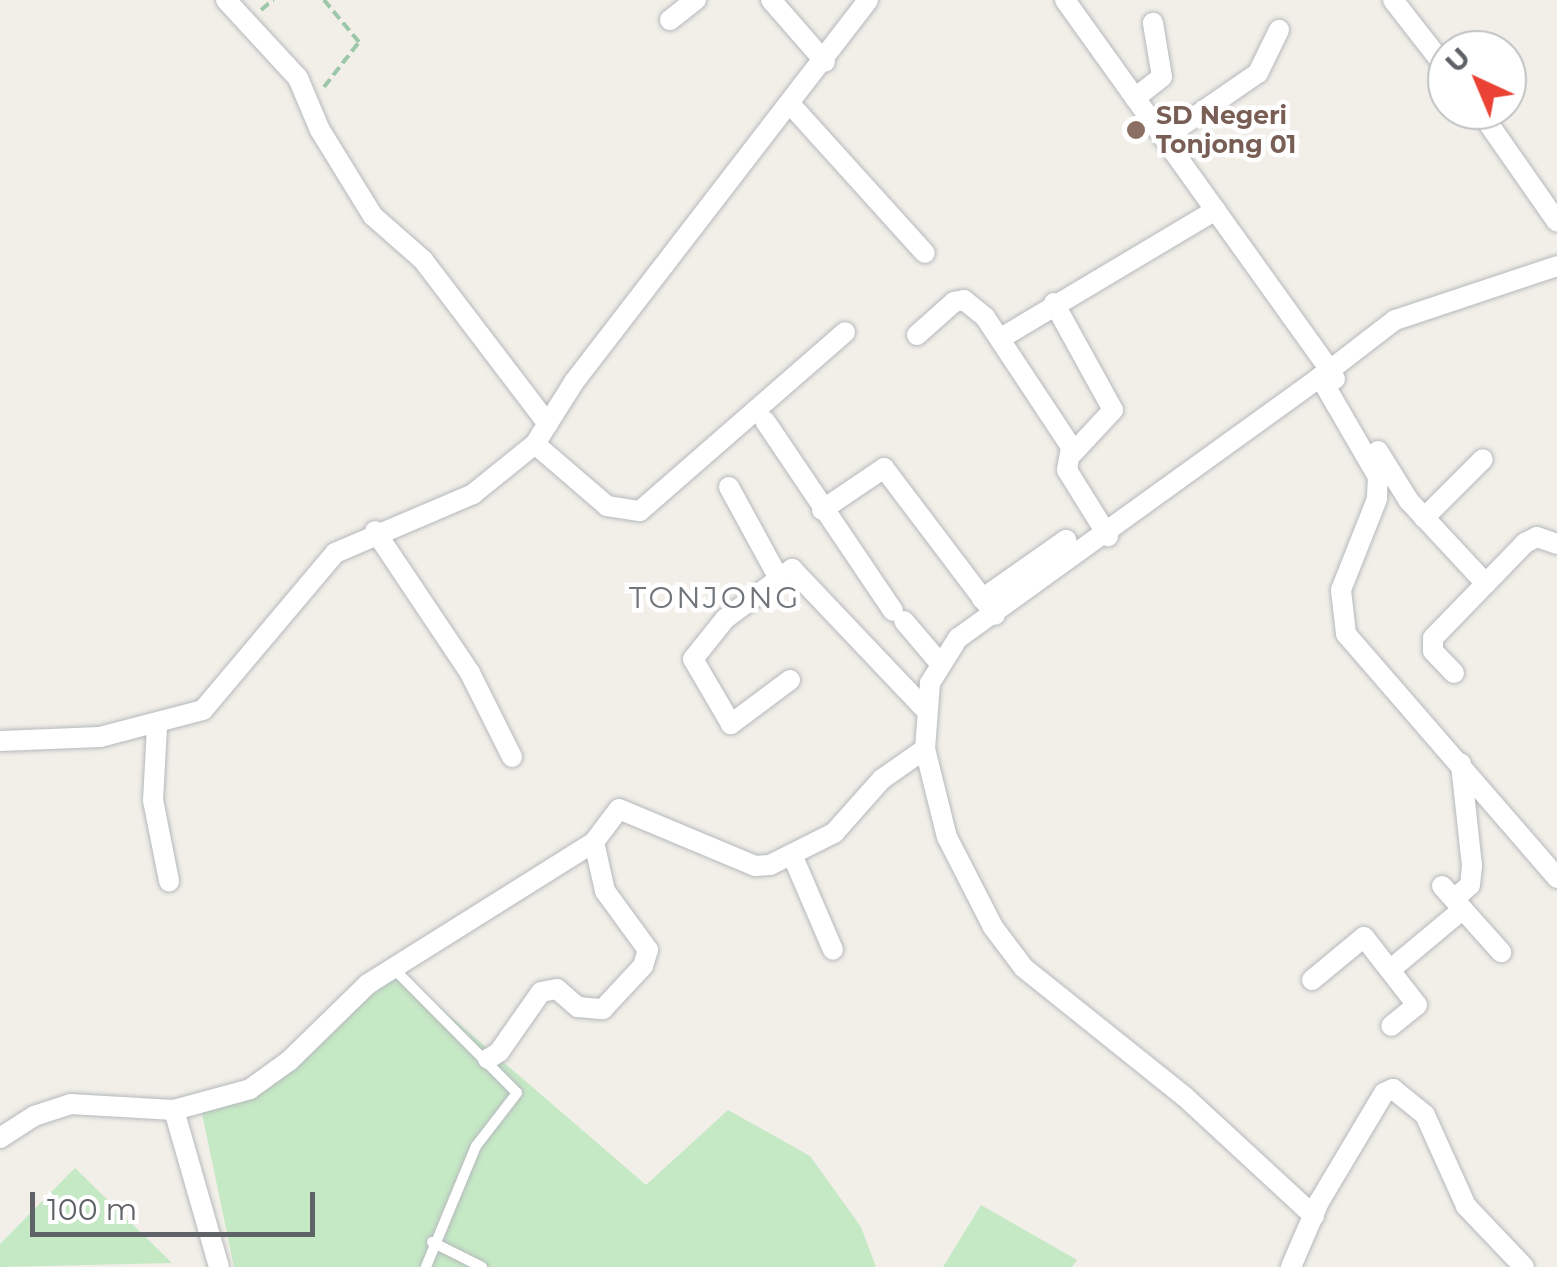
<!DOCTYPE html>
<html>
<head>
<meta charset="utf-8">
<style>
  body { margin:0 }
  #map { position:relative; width:1557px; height:1267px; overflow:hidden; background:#f1efe8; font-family:Montserrat,sans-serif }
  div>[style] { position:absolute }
  .green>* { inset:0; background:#c5e8c5 }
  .path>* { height:4px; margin-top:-2px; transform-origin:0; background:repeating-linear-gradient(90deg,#9cc7a9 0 10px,transparent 0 15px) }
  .roads { filter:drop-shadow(0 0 2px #b5b8bc) drop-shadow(0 0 2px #b5b8bc) }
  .lane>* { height:10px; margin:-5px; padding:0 5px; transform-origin:5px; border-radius:5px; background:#fff }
  .street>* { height:20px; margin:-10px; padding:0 10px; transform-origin:10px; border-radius:10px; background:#fff }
  .dots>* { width:28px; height:28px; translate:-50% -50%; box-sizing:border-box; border:5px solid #fff; border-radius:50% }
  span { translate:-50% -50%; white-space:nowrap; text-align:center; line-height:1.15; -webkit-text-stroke:9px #fff; paint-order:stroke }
  .education-label { font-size:25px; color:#785e54; font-weight:700 }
  .left { translate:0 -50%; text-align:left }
  .quarter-label { font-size:30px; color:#70757a; letter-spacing:2.5px }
  .north { position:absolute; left:1427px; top:30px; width:100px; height:100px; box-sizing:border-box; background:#fff; border:2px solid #bfc1c3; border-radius:50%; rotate:316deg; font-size:28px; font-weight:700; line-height:40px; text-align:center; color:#5f6368 }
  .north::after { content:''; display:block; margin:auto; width:35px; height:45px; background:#ea4335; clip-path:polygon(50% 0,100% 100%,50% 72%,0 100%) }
  .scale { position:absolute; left:30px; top:1192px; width:285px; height:45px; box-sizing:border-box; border:5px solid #5f6368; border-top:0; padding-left:12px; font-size:30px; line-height:35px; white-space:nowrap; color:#5f6368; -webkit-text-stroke:8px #fff; paint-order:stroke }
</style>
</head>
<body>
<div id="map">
  <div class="green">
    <div style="clip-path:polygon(399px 972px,646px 1185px,728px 1110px,810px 1156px,861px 1227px,876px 1267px,234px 1267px,202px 1113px,326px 1035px)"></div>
    <div style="clip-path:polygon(75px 1168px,172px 1263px,0 1267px,0 1244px)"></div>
    <div style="clip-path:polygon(981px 1205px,1077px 1260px,1072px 1267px,943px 1267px)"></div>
  </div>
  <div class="path">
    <div style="left:261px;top:10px;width:16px;rotate:-40deg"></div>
    <div style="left:324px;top:87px;width:57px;rotate:-52.1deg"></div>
    <div style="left:359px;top:42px;width:55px;rotate:-129.8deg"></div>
  </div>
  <div class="roads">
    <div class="lane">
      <div style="left:397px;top:972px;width:170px;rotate:45.2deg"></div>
      <div style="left:517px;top:1093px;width:67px;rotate:127.7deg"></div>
      <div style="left:476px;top:1146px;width:131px;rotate:112.5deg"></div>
      <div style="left:432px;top:1242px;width:56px;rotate:26.6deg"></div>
    </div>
    <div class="street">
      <div style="left:226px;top:0;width:106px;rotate:47.3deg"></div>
      <div style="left:298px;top:78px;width:56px;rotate:67.1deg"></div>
      <div style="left:320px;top:130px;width:101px;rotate:58.4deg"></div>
      <div style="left:373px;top:216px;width:67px;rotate:41.3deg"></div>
      <div style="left:423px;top:260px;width:206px;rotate:52.7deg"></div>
      <div style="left:771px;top:0;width:82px;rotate:48.9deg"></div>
      <div style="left:1065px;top:0;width:455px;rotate:54.4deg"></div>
      <div style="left:1330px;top:370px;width:458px;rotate:144.2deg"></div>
      <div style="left:958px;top:638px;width:53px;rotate:121.9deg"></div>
      <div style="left:930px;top:683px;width:66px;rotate:94.3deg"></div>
      <div style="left:925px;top:749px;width:91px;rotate:76deg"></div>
      <div style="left:947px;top:837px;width:101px;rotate:62.9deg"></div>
      <div style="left:993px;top:927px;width:51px;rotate:52.9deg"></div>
      <div style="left:1024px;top:968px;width:205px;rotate:38.7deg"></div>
      <div style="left:1184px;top:1096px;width:177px;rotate:42.7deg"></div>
      <div style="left:1393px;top:0;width:88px;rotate:52deg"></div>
      <div style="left:670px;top:20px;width:33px;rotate:-38deg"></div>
      <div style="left:1135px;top:98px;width:34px;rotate:-38deg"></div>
      <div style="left:1162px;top:77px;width:55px;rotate:-99.5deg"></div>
      <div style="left:792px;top:106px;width:198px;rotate:47.9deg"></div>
      <div style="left:1479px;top:110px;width:136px;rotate:55.1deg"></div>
      <div style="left:1164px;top:138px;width:114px;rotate:-34.7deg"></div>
      <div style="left:1258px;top:73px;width:48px;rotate:-64deg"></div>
      <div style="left:1054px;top:303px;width:122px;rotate:61.1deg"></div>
      <div style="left:1113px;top:410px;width:59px;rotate:132.9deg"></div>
      <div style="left:917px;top:335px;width:50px;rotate:-41.7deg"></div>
      <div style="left:954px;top:302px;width:10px;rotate:-11deg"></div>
      <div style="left:964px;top:300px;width:27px;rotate:39deg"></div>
      <div style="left:985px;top:317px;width:156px;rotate:56.5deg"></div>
      <div style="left:1071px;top:447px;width:23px;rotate:100deg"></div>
      <div style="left:1067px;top:470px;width:78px;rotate:58.2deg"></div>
      <div style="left:1001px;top:338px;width:250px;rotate:-30.8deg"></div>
      <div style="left:1320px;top:377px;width:116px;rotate:59.9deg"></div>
      <div style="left:1378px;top:477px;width:22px;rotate:93deg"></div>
      <div style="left:1377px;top:499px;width:98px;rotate:111.6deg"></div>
      <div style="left:1341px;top:590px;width:44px;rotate:83.5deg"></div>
      <div style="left:1346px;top:634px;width:323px;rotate:49.1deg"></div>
      <div style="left:1335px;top:379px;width:10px;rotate:-119deg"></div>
      <div style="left:1330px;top:370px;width:82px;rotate:-37.6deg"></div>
      <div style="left:1395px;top:320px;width:171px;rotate:-18.4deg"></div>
      <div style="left:765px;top:421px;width:229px;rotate:56deg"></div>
      <div style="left:535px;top:444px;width:95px;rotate:40.7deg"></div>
      <div style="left:607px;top:506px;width:33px;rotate:9deg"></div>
      <div style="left:640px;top:511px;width:272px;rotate:-41.1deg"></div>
      <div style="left:1378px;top:451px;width:59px;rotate:58.2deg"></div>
      <div style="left:1409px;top:501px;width:113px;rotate:47.1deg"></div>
      <div style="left:729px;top:487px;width:100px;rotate:61.4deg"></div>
      <div style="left:822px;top:510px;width:75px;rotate:-34.1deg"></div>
      <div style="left:884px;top:468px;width:184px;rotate:52.9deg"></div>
      <div style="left:1424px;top:518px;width:83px;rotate:-45deg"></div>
      <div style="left:375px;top:531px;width:171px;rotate:56.2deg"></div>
      <div style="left:470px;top:673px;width:94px;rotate:63.4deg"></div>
      <div style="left:982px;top:599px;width:103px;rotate:-35.1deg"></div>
      <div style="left:904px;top:621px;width:52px;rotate:49.6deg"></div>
      <div style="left:1454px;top:673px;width:30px;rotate:-134deg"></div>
      <div style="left:1433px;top:651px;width:13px;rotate:-90deg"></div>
      <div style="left:1433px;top:638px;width:132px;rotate:-45.9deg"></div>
      <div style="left:1525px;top:543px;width:13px;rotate:-27deg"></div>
      <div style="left:1537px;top:537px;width:21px;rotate:19deg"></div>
      <div style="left:790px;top:680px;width:74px;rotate:143.3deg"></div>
      <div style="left:731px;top:724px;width:75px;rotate:-120.3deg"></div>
      <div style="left:693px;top:659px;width:51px;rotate:-51.3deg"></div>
      <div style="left:725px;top:619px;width:84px;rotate:-36.7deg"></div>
      <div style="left:792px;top:569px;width:193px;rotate:46.5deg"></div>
      <div style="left:157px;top:727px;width:73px;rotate:93.1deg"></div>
      <div style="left:153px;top:800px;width:83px;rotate:78.8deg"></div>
      <div style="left:0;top:741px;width:100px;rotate:-2.3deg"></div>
      <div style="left:100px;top:737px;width:106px;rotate:-14.7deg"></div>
      <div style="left:203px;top:710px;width:205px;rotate:-49.9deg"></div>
      <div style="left:335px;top:553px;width:150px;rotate:-23.1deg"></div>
      <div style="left:473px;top:494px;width:80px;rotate:-38.9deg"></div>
      <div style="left:535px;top:444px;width:73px;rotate:-57.8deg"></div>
      <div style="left:574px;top:382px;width:482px;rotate:-52.4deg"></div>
      <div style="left:793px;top:857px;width:101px;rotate:66.7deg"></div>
      <div style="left:1442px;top:886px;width:89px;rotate:48.2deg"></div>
      <div style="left:1454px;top:899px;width:21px;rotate:-41deg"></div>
      <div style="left:1470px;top:885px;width:19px;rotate:-84deg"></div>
      <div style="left:1472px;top:866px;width:103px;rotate:-96.2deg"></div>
      <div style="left:1390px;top:970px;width:95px;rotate:-39.9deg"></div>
      <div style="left:1312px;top:980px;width:67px;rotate:-39.6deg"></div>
      <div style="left:1364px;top:937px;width:86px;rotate:52.1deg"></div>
      <div style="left:1417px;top:1005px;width:33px;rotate:141deg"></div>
      <div style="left:488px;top:1059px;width:13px;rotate:-32deg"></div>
      <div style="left:499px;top:1052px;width:73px;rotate:-55deg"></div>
      <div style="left:541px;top:992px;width:16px;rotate:-11deg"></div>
      <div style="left:557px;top:989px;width:28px;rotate:41deg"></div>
      <div style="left:578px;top:1007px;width:25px;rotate:5deg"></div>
      <div style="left:603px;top:1009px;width:59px;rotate:-47.1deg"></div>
      <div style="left:643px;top:966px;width:17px;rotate:-73deg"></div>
      <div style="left:648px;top:950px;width:73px;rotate:-126.1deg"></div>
      <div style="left:605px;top:891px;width:50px;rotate:-102.7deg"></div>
      <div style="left:174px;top:1110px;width:163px;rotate:74deg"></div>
      <div style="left:0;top:1138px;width:40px;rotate:-32.9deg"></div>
      <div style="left:34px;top:1116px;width:38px;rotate:-18deg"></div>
      <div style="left:70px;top:1104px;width:104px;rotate:3.3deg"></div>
      <div style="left:174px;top:1110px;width:79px;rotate:-15.4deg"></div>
      <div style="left:250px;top:1089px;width:48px;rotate:-35.7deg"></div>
      <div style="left:289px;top:1061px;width:110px;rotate:-44.3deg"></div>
      <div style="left:368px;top:984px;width:267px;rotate:-32.1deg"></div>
      <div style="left:594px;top:842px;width:41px;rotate:-52.9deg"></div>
      <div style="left:619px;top:809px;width:147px;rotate:22.7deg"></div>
      <div style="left:755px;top:866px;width:15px;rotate:-4deg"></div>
      <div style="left:770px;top:865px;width:72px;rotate:-26.6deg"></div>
      <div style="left:834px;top:833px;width:72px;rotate:-48.4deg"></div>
      <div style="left:882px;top:779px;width:52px;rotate:-34.9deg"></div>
      <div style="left:1291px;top:1267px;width:71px;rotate:-66.7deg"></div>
      <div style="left:1319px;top:1202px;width:127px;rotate:-59.2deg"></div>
      <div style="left:1384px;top:1093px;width:10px;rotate:-24deg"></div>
      <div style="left:1393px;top:1089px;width:41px;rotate:39.1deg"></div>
      <div style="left:1425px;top:1115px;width:100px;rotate:65.7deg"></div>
      <div style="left:1466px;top:1206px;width:84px;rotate:46.4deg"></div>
    </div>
  </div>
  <div class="dots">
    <div style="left:1136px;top:130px;background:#8d6e63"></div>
  </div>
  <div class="education-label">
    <span class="left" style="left:1156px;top:130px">SD Negeri<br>Tonjong 01</span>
  </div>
  <div class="quarter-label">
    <span style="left:715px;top:598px">TONJONG</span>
  </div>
  <div class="north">U</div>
  <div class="scale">100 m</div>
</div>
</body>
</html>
